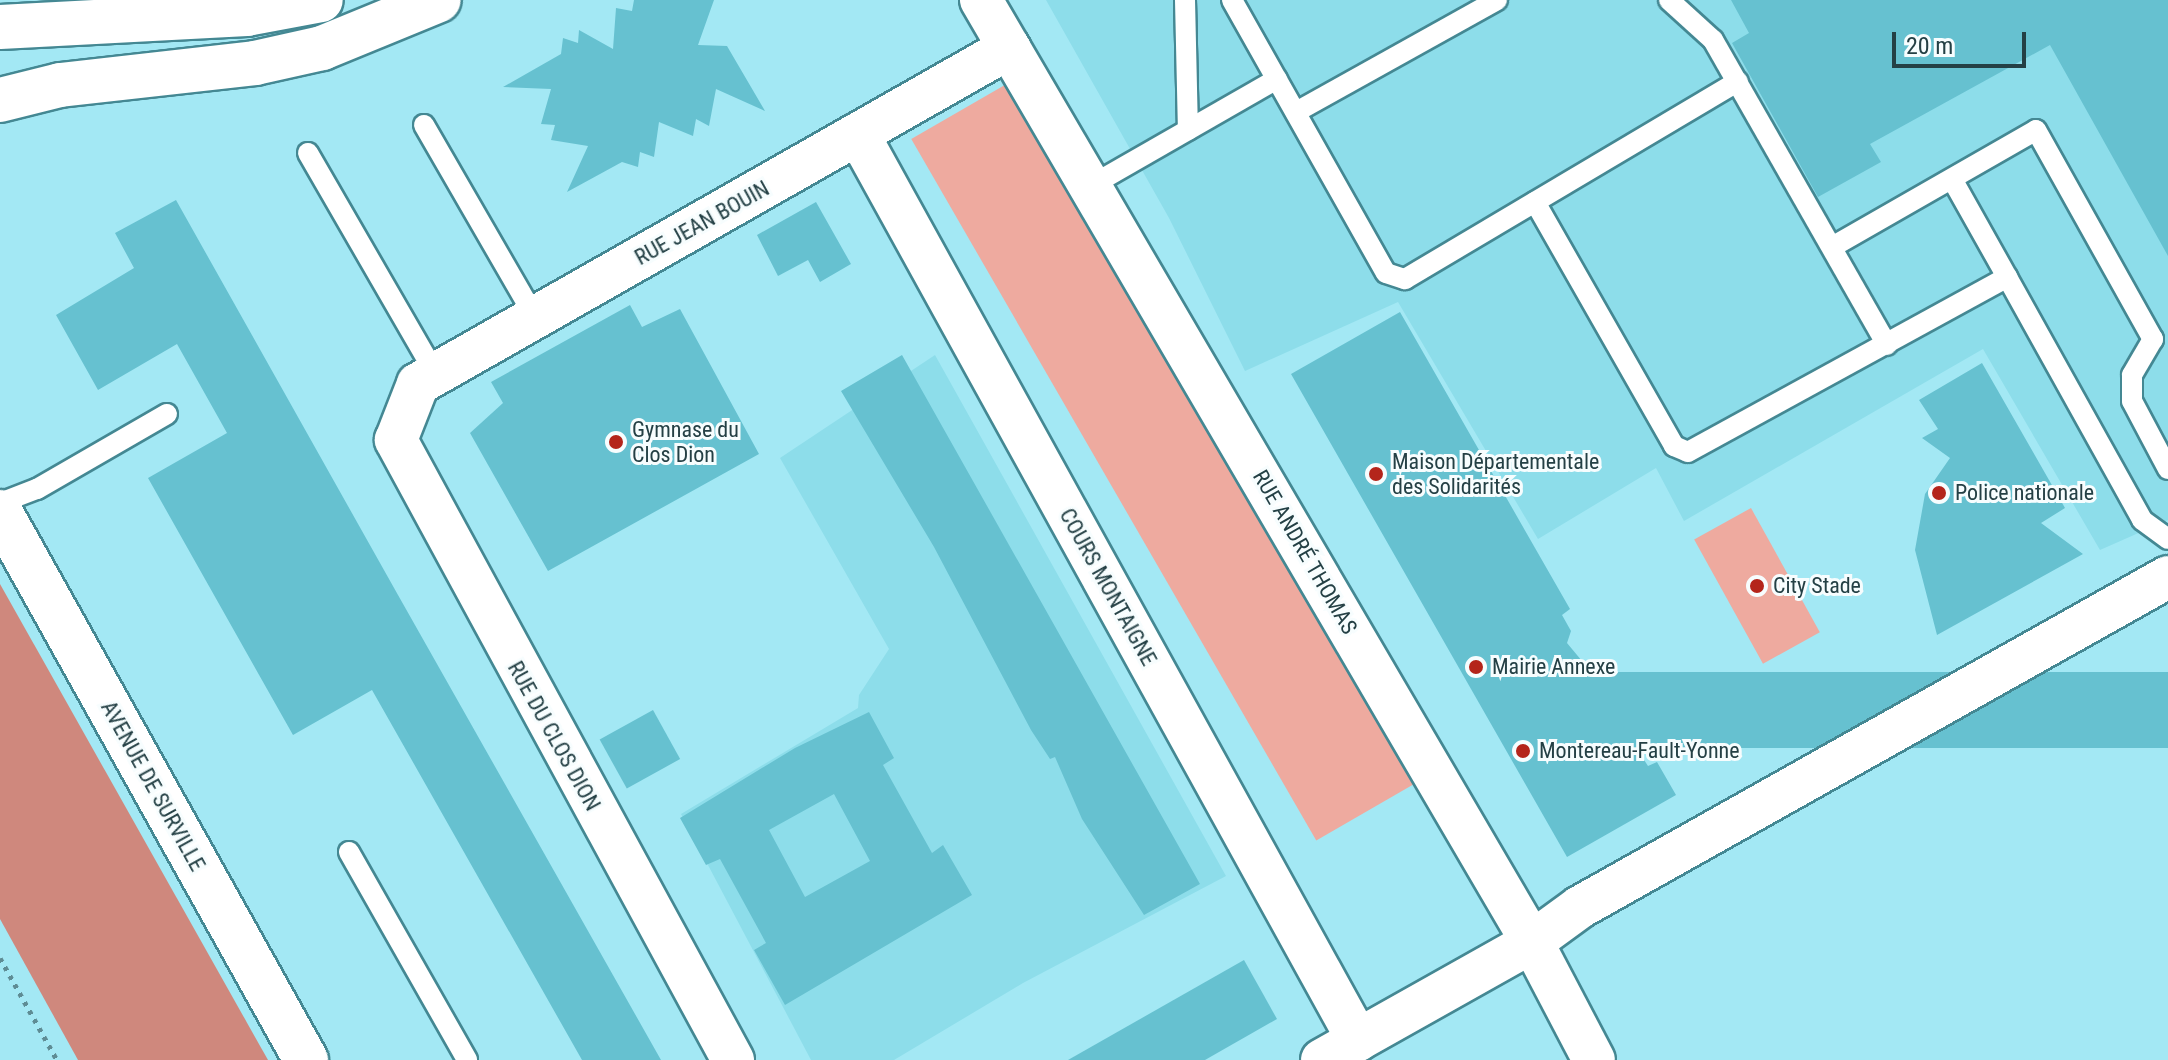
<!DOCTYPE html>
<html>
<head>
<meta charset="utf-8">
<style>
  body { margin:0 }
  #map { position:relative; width:2168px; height:1060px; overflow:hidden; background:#a3e8f4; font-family:"Roboto Condensed",sans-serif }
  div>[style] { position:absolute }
  .built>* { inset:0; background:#8dddea }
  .green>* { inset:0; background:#eeaa9f; transform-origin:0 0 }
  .forest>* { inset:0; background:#cf887d }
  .building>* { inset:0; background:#66c1d0; transform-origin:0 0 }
  .path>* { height:5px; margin-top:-2.5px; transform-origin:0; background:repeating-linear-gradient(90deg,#5e8c94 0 4px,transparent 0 10px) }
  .roads { filter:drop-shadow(2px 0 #448893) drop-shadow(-2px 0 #448893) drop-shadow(0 2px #448893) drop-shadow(0 -2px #448893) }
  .lane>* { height:20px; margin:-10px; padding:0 10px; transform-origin:10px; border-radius:10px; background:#fff }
  .street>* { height:42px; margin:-21px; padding:0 21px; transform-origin:21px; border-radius:21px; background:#fff }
  .secondary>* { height:44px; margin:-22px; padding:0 22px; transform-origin:22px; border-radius:22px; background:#fff }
  .dots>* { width:22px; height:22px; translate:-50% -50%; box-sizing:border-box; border:4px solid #f7fdfe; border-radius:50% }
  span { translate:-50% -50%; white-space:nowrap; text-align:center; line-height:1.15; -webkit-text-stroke:6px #f7fdfe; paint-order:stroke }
  .street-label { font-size:22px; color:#244045 }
  .poi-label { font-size:22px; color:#244045 }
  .left { translate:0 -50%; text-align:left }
  .scale { position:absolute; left:1892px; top:32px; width:134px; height:36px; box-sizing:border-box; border:4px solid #244045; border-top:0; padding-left:10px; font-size:24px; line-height:28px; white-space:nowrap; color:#244045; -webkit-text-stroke:6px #f7fdfe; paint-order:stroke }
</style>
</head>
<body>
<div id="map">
  <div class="built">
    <i style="clip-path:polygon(1046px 0,2168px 0,2168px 520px,2100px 550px,1983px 349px,1684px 521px,1656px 468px,1538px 539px,1398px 302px,1245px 371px,1169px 218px)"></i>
    <i style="clip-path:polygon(935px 355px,1226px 876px,1023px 983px,894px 1060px,811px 1060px,681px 814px,858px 708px,859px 695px,889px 649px,780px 458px)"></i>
  </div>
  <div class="green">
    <i style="left:1010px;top:82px;width:810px;height:114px;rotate:60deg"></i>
    <i style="left:1751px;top:508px;width:142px;height:65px;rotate:61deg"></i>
  </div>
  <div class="forest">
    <i style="clip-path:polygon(0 584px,268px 1060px,78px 1060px,0 919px)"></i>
  </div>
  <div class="building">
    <i style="clip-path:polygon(634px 0,714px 0,698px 45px,727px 46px,765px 111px,716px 89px,709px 126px,696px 119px,693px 136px,659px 122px,654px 157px,640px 152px,638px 167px,622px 162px,567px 192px,588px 146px,551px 140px,555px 125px,541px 124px,551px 89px,503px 87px,561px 54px,563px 38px,578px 43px,579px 30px,613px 49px,616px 8px,632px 11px)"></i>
    <i style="clip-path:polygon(1731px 0,2168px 0,2168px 256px,2050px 45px,1870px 144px,1881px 162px,1818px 197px,1732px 43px,1749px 33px)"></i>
    <i style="clip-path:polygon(176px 200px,398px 595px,661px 1060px,582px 1060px,372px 690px,293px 735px,148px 478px,227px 433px,177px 344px,98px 390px,56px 315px,134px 268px,115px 233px)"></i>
    <i style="clip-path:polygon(816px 202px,851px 264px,820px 282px,808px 260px,778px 276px,757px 235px)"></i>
    <i style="clip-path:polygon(630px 305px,642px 327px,680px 309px,759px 454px,548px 571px,470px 433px,503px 403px,491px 382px)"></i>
    <i style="clip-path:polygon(1400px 312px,1570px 609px,1562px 615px,1571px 631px,1567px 643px,1602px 685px,1625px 747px,1637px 749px,1648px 766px,1657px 762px,1676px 795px,1567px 857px,1291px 374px)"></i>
    <i style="clip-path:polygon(902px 355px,1200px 884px,1144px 915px,1082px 819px,1055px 757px,1050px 759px,1031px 730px,934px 547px,841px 391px)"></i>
    <i style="clip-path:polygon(1982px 363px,2065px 508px,2041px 523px,2083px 554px,1937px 635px,1915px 550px,1925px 494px,1950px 458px,1922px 438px,1938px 429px,1919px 400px)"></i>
    <i style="left:2168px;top:672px;width:76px;height:629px;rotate:90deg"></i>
    <i style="left:653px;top:710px;width:56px;height:61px;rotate:61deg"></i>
    <i style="clip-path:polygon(evenodd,869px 712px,894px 758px,883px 765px,932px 853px,943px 845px,972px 895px,785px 1005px,754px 950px,766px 943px,720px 859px,706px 865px,680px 818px,795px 748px,869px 712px,834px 794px,870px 861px,805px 897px,769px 830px,834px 794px)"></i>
    <i style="clip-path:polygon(1244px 960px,1277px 1019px,1205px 1060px,1068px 1060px)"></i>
  </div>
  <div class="path">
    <i style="left:0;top:958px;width:117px;rotate:60.8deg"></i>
  </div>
  <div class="roads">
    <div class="lane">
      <i style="left:1185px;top:0;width:130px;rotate:88.7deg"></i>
      <i style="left:1232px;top:0;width:313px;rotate:60.6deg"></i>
      <i style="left:1386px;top:273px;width:20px;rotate:18deg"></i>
      <i style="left:1405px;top:279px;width:387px;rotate:-30.7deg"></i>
      <i style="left:1669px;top:0;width:59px;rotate:42.3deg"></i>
      <i style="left:1713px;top:40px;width:351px;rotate:60.3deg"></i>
      <i style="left:1296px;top:112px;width:230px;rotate:-29.1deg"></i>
      <i style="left:424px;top:125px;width:222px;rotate:60deg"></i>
      <i style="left:308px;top:153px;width:254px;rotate:60deg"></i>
      <i style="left:1952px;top:179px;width:112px;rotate:60.7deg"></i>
      <i style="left:1092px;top:185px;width:213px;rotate:-29.8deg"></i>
      <i style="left:1535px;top:202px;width:281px;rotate:60.3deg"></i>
      <i style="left:1674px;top:446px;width:15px;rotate:23deg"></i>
      <i style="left:1688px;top:452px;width:364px;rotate:-28.7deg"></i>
      <i style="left:2007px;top:277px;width:278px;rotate:60.9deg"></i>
      <i style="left:2142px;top:520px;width:32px;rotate:36deg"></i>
      <i style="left:1832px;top:247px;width:235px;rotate:-29.8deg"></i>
      <i style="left:2036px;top:130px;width:240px;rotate:60.8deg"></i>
      <i style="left:2153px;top:339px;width:42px;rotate:120.3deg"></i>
      <i style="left:2132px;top:375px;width:26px;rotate:90deg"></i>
      <i style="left:2132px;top:401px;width:77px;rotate:62.1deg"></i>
      <i style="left:0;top:503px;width:40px;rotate:-21deg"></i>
      <i style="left:37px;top:489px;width:150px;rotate:-30deg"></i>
      <i style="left:349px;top:852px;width:239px;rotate:60.4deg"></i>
    </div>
    <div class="street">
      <i style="left:981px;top:0;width:1091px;rotate:59.68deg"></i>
      <i style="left:1532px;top:942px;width:133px;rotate:62.3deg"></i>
      <i style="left:858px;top:134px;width:1035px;rotate:61.11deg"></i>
      <i style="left:733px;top:1060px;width:706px;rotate:-118.53deg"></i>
      <i style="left:396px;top:440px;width:60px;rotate:-68.6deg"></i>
      <i style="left:418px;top:384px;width:680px;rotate:-29.62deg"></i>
      <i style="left:1322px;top:1060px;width:241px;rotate:-29.3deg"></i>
      <i style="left:1532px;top:942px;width:59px;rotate:-36.1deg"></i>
      <i style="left:1580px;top:907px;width:674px;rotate:-29.3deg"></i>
    </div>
    <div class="secondary">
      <i style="left:0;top:27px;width:247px;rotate:-3deg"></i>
      <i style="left:247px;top:14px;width:75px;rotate:-10.7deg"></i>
      <i style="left:0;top:100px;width:62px;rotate:-14deg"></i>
      <i style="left:60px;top:85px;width:196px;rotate:-6.4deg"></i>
      <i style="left:255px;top:63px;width:69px;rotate:-12.6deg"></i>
      <i style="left:322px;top:48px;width:126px;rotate:-22.3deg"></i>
      <i style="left:0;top:512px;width:628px;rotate:60.82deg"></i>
    </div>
  </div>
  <div class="dots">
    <i style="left:616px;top:442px;background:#b4251b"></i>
    <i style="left:1376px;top:474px;background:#b4251b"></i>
    <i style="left:1939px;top:493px;background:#b4251b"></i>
    <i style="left:1757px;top:586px;background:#b4251b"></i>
    <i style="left:1476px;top:667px;background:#b4251b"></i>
    <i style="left:1523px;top:751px;background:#b4251b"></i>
  </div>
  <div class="street-label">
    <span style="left:702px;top:223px;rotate:-29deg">RUE JEAN BOUIN</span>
    <span style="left:1305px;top:552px;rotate:60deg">RUE ANDRÉ THOMAS</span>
    <span style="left:1108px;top:587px;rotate:61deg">COURS MONTAIGNE</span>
    <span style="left:554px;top:736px;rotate:61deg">RUE DU CLOS DION</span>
    <span style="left:153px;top:786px;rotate:61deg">AVENUE DE SURVILLE</span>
  </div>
  <div class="poi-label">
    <span class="left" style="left:632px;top:442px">Gymnase du<br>Clos Dion</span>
    <span class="left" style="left:1392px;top:474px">Maison Départementale<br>des Solidarités</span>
    <span class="left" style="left:1955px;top:493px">Police nationale</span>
    <span class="left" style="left:1773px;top:586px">City Stade</span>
    <span class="left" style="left:1492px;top:667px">Mairie Annexe</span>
    <span class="left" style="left:1539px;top:751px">Montereau-Fault-Yonne</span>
  </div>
  <div class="scale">20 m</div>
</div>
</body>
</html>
